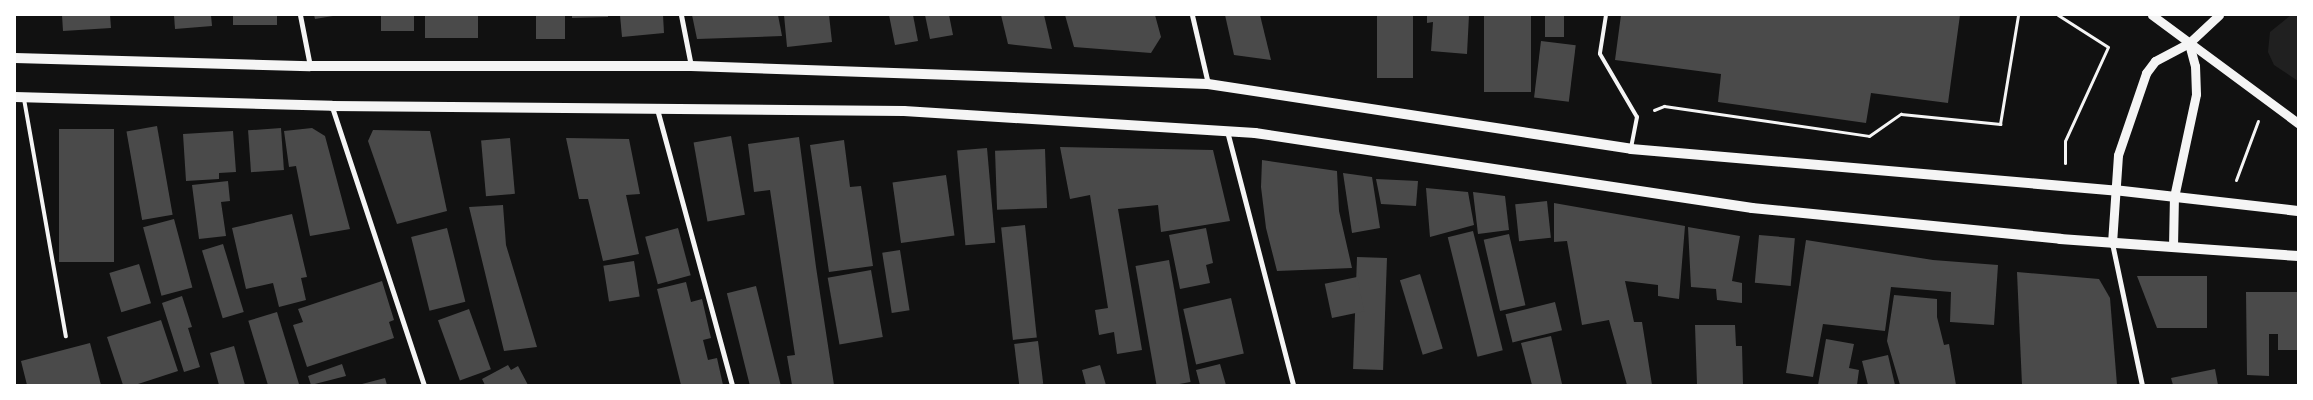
<!DOCTYPE html>
<html>
<head>
<meta charset="utf-8">
<style>
  body { margin:0 }
  #map { position:relative; width:2313px; height:400px; overflow:hidden; background:#111; font-family:"PT Sans",sans-serif }
  div>[style] { position:absolute }
  .green>* { inset:0; background:#202020 }
  .building>* { inset:0; background:#4a4a4a; transform-origin:0 0 }
  .path>* { height:3px; margin:-1.5px; padding:0 1.5px; transform-origin:1.5px; border-radius:1.5px; background:#f5f5f5 }
  .service>* { height:4px; margin:-2px; padding:0 2px; transform-origin:2px; border-radius:2px; background:#f5f5f5 }
  .minor>* { height:5px; margin:-2.5px; padding:0 2.5px; transform-origin:2.5px; border-radius:2.5px; background:#f5f5f5 }
  .tertiary>* { height:9px; margin:-4.5px; padding:0 4.5px; transform-origin:4.5px; border-radius:4.5px; background:#f5f5f5 }
  .secondary>* { height:10px; margin:-5px; padding:0 5px; transform-origin:5px; border-radius:5px; background:#f5f5f5 }
  span { translate:-50% -50%; white-space:nowrap; text-align:center; line-height:1.15; -webkit-text-stroke:5px #fff; paint-order:stroke }
  .frame { position:absolute; inset:0; border:16px solid #fff; pointer-events:none }
</style>
</head>
<body>
<div id="map">
  <div class="green">
    <i style="clip-path:polygon(2291px 15px,2298px 15px,2298px 81px,2274px 65px,2268px 52px,2270px 32px)"></i>
  </div>
  <div class="building">
    <i style="clip-path:polygon(62px 15px,110px 15px,111px 28px,63px 31px)"></i>
    <i style="clip-path:polygon(174px 15px,211px 15px,212px 26px,175px 29px)"></i>
    <i style="left:233px;top:15px;width:44px;height:10px"></i>
    <i style="clip-path:polygon(314px 15px,332px 15px,333px 16px,315px 19px)"></i>
    <i style="left:381px;top:15px;width:33px;height:16px"></i>
    <i style="left:425px;top:15px;width:53px;height:23px"></i>
    <i style="left:536px;top:15px;width:29px;height:24px"></i>
    <i style="clip-path:polygon(572px 15px,608px 15px,608px 17px,572px 18px)"></i>
    <i style="clip-path:polygon(620px 15px,663px 15px,664px 33px,622px 37px)"></i>
    <i style="clip-path:polygon(692px 15px,778px 15px,782px 36px,697px 39px)"></i>
    <i style="clip-path:polygon(784px 15px,829px 15px,832px 42px,787px 47px)"></i>
    <i style="clip-path:polygon(889px 15px,913px 15px,918px 41px,895px 45px)"></i>
    <i style="clip-path:polygon(925px 15px,949px 15px,953px 35px,930px 39px)"></i>
    <i style="clip-path:polygon(1001px 15px,1044px 15px,1052px 49px,1008px 44px)"></i>
    <i style="clip-path:polygon(1065px 15px,1155px 15px,1161px 37px,1151px 53px,1074px 47px)"></i>
    <i style="clip-path:polygon(1225px 15px,1260px 15px,1271px 60px,1234px 55px)"></i>
    <i style="left:1377px;top:15px;width:36px;height:63px"></i>
    <i style="clip-path:polygon(1427px 15px,1469px 15px,1467px 54px,1431px 51px,1433px 22px,1427px 23px)"></i>
    <i style="left:1484px;top:15px;width:47px;height:77px"></i>
    <i style="left:1545px;top:15px;width:19px;height:22px"></i>
    <i style="clip-path:polygon(1621px 15px,1960px 15px,1948px 103px,1871px 93px,1866px 123px,1718px 102px,1721px 74px,1615px 60px)"></i>
    <i style="left:1541px;top:41px;width:35px;height:57px;rotate:7deg"></i>
    <i style="left:157px;top:126px;width:90px;height:31px;rotate:80deg"></i>
    <i style="left:281px;top:128px;width:42px;height:33px;rotate:86deg"></i>
    <i style="clip-path:polygon(312px 128px,325px 136px,350px 229px,310px 236px,296px 166px,289px 167px,284px 131px)"></i>
    <i style="left:59px;top:129px;width:55px;height:133px"></i>
    <i style="clip-path:polygon(373px 130px,430px 131px,447px 211px,397px 224px,368px 141px)"></i>
    <i style="clip-path:polygon(233px 131px,236px 172px,219px 173px,219px 179px,186px 181px,183px 134px)"></i>
    <i style="left:731px;top:136px;width:80px;height:38px;rotate:80deg"></i>
    <i style="clip-path:polygon(799px 137px,816px 267px,834px 385px,792px 385px,787px 356px,795px 355px,770px 190px,754px 192px,748px 144px)"></i>
    <i style="left:510px;top:138px;width:56px;height:29px;rotate:85deg"></i>
    <i style="clip-path:polygon(566px 138px,629px 139px,640px 194px,626px 195px,639px 254px,603px 261px,588px 199px,579px 199px)"></i>
    <i style="clip-path:polygon(844px 140px,850px 187px,861px 186px,873px 266px,829px 272px,810px 145px)"></i>
    <i style="clip-path:polygon(1060px 147px,1213px 150px,1230px 221px,1161px 232px,1158px 205px,1118px 209px,1142px 350px,1117px 354px,1114px 332px,1099px 335px,1095px 310px,1108px 308px,1090px 195px,1070px 199px)"></i>
    <i style="left:987px;top:148px;width:95px;height:30px;rotate:85deg"></i>
    <i style="left:1045px;top:149px;width:59px;height:50px;rotate:88deg"></i>
    <i style="clip-path:polygon(1262px 160px,1337px 171px,1339px 211px,1352px 268px,1277px 271px,1266px 228px,1261px 187px)"></i>
    <i style="clip-path:polygon(1343px 173px,1372px 177px,1380px 228px,1352px 233px)"></i>
    <i style="left:946px;top:175px;width:61px;height:54px;rotate:82deg"></i>
    <i style="clip-path:polygon(1376px 179px,1418px 181px,1416px 206px,1381px 204px)"></i>
    <i style="clip-path:polygon(228px 181px,230px 201px,221px 202px,226px 236px,199px 239px,192px 185px)"></i>
    <i style="clip-path:polygon(1426px 188px,1468px 192px,1474px 225px,1430px 237px)"></i>
    <i style="clip-path:polygon(1473px 192px,1505px 196px,1509px 230px,1478px 234px)"></i>
    <i style="left:1547px;top:201px;width:37px;height:32px;rotate:84deg"></i>
    <i style="clip-path:polygon(1554px 203px,1685px 226px,1679px 299px,1658px 296px,1658px 285px,1625px 281px,1634px 322px,1642px 322px,1652px 385px,1627px 385px,1609px 320px,1582px 325px,1567px 241px,1554px 242px)"></i>
    <i style="clip-path:polygon(503px 205px,506px 245px,537px 347px,504px 351px,469px 207px)"></i>
    <i style="clip-path:polygon(292px 214px,307px 277px,301px 278px,306px 300px,279px 307px,273px 283px,246px 289px,232px 228px)"></i>
    <i style="left:174px;top:219px;width:71px;height:32px;rotate:75deg"></i>
    <i style="left:1025px;top:225px;width:113px;height:24px;rotate:84deg"></i>
    <i style="clip-path:polygon(1688px 227px,1740px 236px,1732px 281px,1742px 283px,1742px 303px,1717px 300px,1716px 289px,1691px 287px)"></i>
    <i style="left:447px;top:228px;width:76px;height:37px;rotate:76deg"></i>
    <i style="left:678px;top:228px;width:49px;height:34px;rotate:75deg"></i>
    <i style="clip-path:polygon(1206px 228px,1213px 263px,1206px 265px,1210px 283px,1180px 289px,1169px 235px)"></i>
    <i style="left:1473px;top:231px;width:123px;height:26px;rotate:76deg"></i>
    <i style="left:1509px;top:234px;width:73px;height:26px;rotate:77deg"></i>
    <i style="left:1759px;top:235px;width:36px;height:48px;rotate:5deg"></i>
    <i style="clip-path:polygon(1806px 240px,1933px 260px,1998px 265px,1994px 325px,1950px 322px,1951px 292px,1891px 287px,1885px 331px,1823px 324px,1813px 377px,1786px 373px)"></i>
    <i style="left:223px;top:244px;width:71px;height:22px;rotate:73deg"></i>
    <i style="left:900px;top:250px;width:61px;height:18px;rotate:81deg"></i>
    <i style="left:1357px;top:257px;width:30px;height:112px;rotate:2deg"></i>
    <i style="left:1169px;top:260px;width:124px;height:34px;rotate:80deg"></i>
    <i style="left:634px;top:261px;width:36px;height:31px;rotate:81deg"></i>
    <i style="left:139px;top:264px;width:41px;height:31px;rotate:73deg"></i>
    <i style="left:871px;top:270px;width:68px;height:44px;rotate:80deg"></i>
    <i style="clip-path:polygon(2017px 272px,2099px 279px,2110px 298px,2117px 385px,2022px 385px)"></i>
    <i style="left:1420px;top:274px;width:78px;height:21px;rotate:73deg"></i>
    <i style="clip-path:polygon(2137px 276px,2207px 276px,2207px 328px,2157px 328px)"></i>
    <i style="left:1357px;top:277px;width:35px;height:33px;rotate:78deg"></i>
    <i style="clip-path:polygon(382px 281px,394px 320px,389px 322px,394px 338px,307px 367px,293px 325px,303px 322px,298px 309px)"></i>
    <i style="clip-path:polygon(686px 282px,691px 302px,702px 299px,711px 338px,703px 340px,708px 360px,717px 358px,723px 385px,681px 385px,657px 289px)"></i>
    <i style="left:756px;top:286px;width:102px;height:30px;rotate:76deg"></i>
    <i style="clip-path:polygon(2246px 292px,2298px 292px,2298px 350px,2278px 350px,2278px 334px,2269px 334px,2269px 376px,2247px 375px)"></i>
    <i style="clip-path:polygon(1894px 295px,1937px 299px,1937px 317px,1944px 345px,1949px 344px,1956px 385px,1900px 385px,1887px 341px)"></i>
    <i style="clip-path:polygon(182px 296px,192px 327px,188px 328px,200px 367px,184px 372px,162px 303px)"></i>
    <i style="left:1231px;top:298px;width:57px;height:49px;rotate:77deg"></i>
    <i style="left:1555px;top:302px;width:29px;height:51px;rotate:76deg"></i>
    <i style="left:469px;top:309px;width:64px;height:33px;rotate:70deg"></i>
    <i style="left:277px;top:312px;width:77px;height:30px;rotate:73deg"></i>
    <i style="clip-path:polygon(161px 320px,178px 371px,135px 385px,123px 385px,107px 337px)"></i>
    <i style="clip-path:polygon(1695px 325px,1735px 325px,1736px 346px,1742px 346px,1743px 385px,1697px 385px)"></i>
    <i style="clip-path:polygon(1551px 336px,1562px 384px,1532px 385px,1521px 343px)"></i>
    <i style="clip-path:polygon(1826px 339px,1854px 344px,1849px 368px,1859px 370px,1857px 385px,1818px 385px)"></i>
    <i style="left:1038px;top:341px;width:43px;height:24px;rotate:83deg"></i>
    <i style="clip-path:polygon(90px 343px,101px 385px,27px 385px,21px 361px)"></i>
    <i style="clip-path:polygon(234px 346px,245px 385px,219px 385px,210px 353px)"></i>
    <i style="clip-path:polygon(1888px 355px,1895px 385px,1868px 385px,1862px 361px)"></i>
    <i style="clip-path:polygon(342px 364px,346px 376px,311px 385px,308px 376px)"></i>
    <i style="clip-path:polygon(1220px 364px,1226px 385px,1200px 385px,1196px 370px)"></i>
    <i style="clip-path:polygon(508px 365px,511px 370px,518px 366px,528px 385px,485px 385px,482px 379px)"></i>
    <i style="clip-path:polygon(1100px 365px,1106px 385px,1086px 385px,1082px 370px)"></i>
    <i style="clip-path:polygon(2215px 369px,2218px 385px,2173px 385px,2171px 378px)"></i>
    <i style="clip-path:polygon(385px 378px,387px 385px,362px 385px,362px 384px)"></i>
  </div>
  <div class="path">
    <i style="left:2058px;top:15px;width:59px;rotate:32.6deg"></i>
    <i style="left:2108px;top:47px;width:103px;rotate:114.6deg"></i>
    <i style="left:2065px;top:141px;width:22px;rotate:90deg"></i>
    <i style="left:1654px;top:110px;width:11px;rotate:-22deg"></i>
    <i style="left:1664px;top:106px;width:207px;rotate:8.3deg"></i>
    <i style="left:1869px;top:136px;width:39px;rotate:-35deg"></i>
    <i style="left:1901px;top:114px;width:100px;rotate:5.8deg"></i>
    <i style="left:2000px;top:124px;width:110px;rotate:-80.6deg"></i>
    <i style="left:2236px;top:180px;width:63px;rotate:-69.6deg"></i>
  </div>
  <div class="service">
    <i style="left:1606px;top:15px;width:39px;rotate:99deg"></i>
    <i style="left:1600px;top:54px;width:73px;rotate:59.6deg"></i>
    <i style="left:1637px;top:117px;width:33px;rotate:101deg"></i>
    <i style="left:24px;top:99px;width:241px;rotate:80deg"></i>
  </div>
  <div class="minor">
    <i style="left:300px;top:15px;width:52px;rotate:78.9deg"></i>
    <i style="left:681px;top:15px;width:52px;rotate:78.9deg"></i>
    <i style="left:1192px;top:15px;width:71px;rotate:76.9deg"></i>
    <i style="left:332px;top:107px;width:293px;rotate:71.7deg"></i>
    <i style="left:657px;top:109px;width:286px;rotate:74.8deg"></i>
    <i style="left:1227px;top:131px;width:262px;rotate:75.4deg"></i>
    <i style="left:2112px;top:243px;width:145px;rotate:78.1deg"></i>
  </div>
  <div class="tertiary">
    <i style="left:2152px;top:15px;width:182px;rotate:36.5deg"></i>
    <i style="left:2112px;top:243px;width:88px;rotate:-86.1deg"></i>
    <i style="left:2118px;top:155px;width:87px;rotate:-71.1deg"></i>
    <i style="left:2146px;top:73px;width:15px;rotate:-53deg"></i>
    <i style="left:2155px;top:61px;width:38px;rotate:-28deg"></i>
    <i style="left:2189px;top:43px;width:41px;rotate:-43deg"></i>
    <i style="left:2173px;top:247px;width:50px;rotate:-88.9deg"></i>
    <i style="left:2174px;top:197px;width:105px;rotate:-77.9deg"></i>
    <i style="left:2196px;top:94px;width:28px;rotate:-92deg"></i>
    <i style="left:2195px;top:66px;width:24px;rotate:-105deg"></i>
  </div>
  <div class="secondary">
    <i style="left:15px;top:58px;width:295px;rotate:1.6deg"></i>
    <i style="left:310px;top:66px;width:381px"></i>
    <i style="left:691px;top:66px;width:517px;rotate:1.99deg"></i>
    <i style="left:1208px;top:84px;width:428px;rotate:8.7deg"></i>
    <i style="left:1631px;top:149px;width:485px;rotate:4.9deg"></i>
    <i style="left:2114px;top:190px;width:185px;rotate:6.5deg"></i>
    <i style="left:15px;top:97px;width:317px;rotate:1.6deg"></i>
    <i style="left:332px;top:106px;width:572px;rotate:0.5deg"></i>
    <i style="left:904px;top:111px;width:352px;rotate:3.6deg"></i>
    <i style="left:1255px;top:133px;width:503px;rotate:8.58deg"></i>
    <i style="left:1752px;top:208px;width:310px;rotate:5.7deg"></i>
    <i style="left:2060px;top:239px;width:239px;rotate:4.1deg"></i>
  </div>
  <div class="frame"></div>
</div>
</body>
</html>
